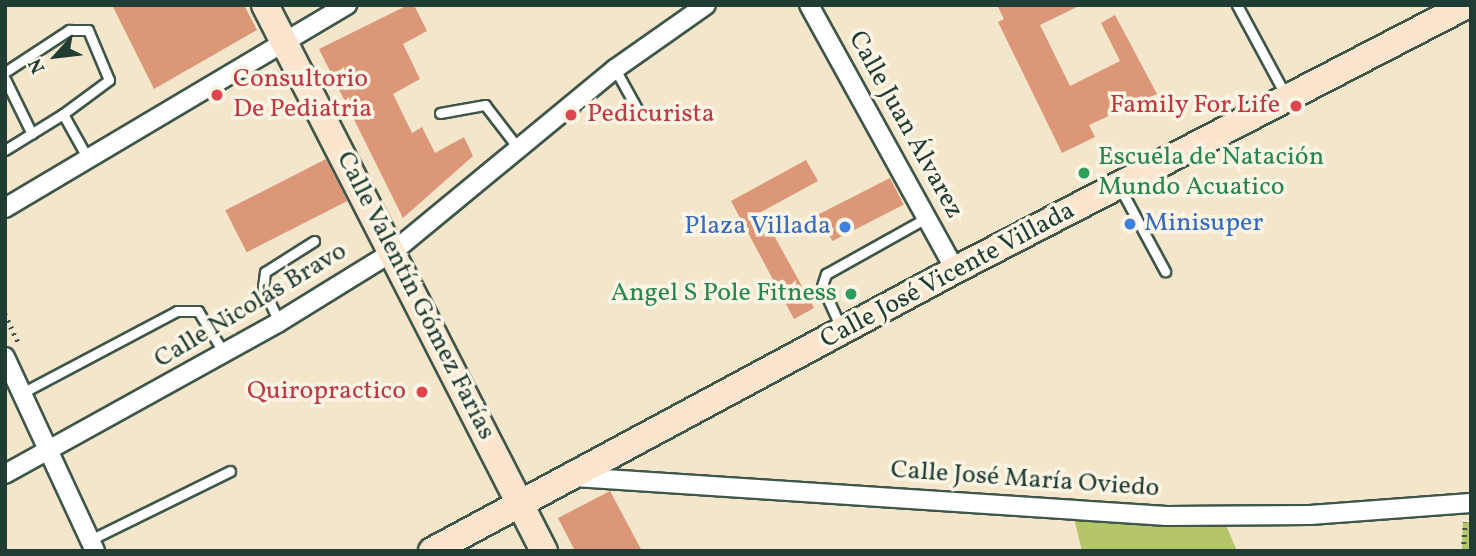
<!DOCTYPE html>
<html>
<head>
<meta charset="utf-8">
<style>
  body { margin:0 }
  #map { position:relative; width:1476px; height:556px; overflow:hidden; background:#f3e6ca; font-family:Vollkorn,serif }
  div>[style] { position:absolute }
  .green>* { inset:0; background:#b4c669 }
  .building>* { inset:0; background:#dc9779; transform-origin:0 0 }
  .path>* { height:4.5px; margin-top:-2.25px; transform-origin:0; background:repeating-linear-gradient(90deg,#3f564a 0 2px,transparent 0 7px) }
  .roads { filter:drop-shadow(2px 0 #3f564a) drop-shadow(-2px 0 #3f564a) drop-shadow(0 2px #3f564a) drop-shadow(0 -2px #3f564a) }
  .service>* { height:9px; margin:-4.5px; padding:0 4.5px; transform-origin:4.5px; border-radius:4.5px; background:#fff }
  .minor>* { height:18px; margin:-9px; padding:0 9px; transform-origin:9px; border-radius:9px; background:#fff }
  .secondary>* { height:26px; margin:-13px; padding:0 13px; transform-origin:13px; border-radius:13px; background:#fbe5cf }
  .dots>* { width:19px; height:19px; translate:-50% -50%; box-sizing:border-box; border:4px solid #fcf5e5; border-radius:50% }
  span { translate:-50% -50%; white-space:nowrap; text-align:center; line-height:1.15; -webkit-text-stroke:7px #fcf5e5; paint-order:stroke }
  .health-label { font-size:26px; color:#be3a42 }
  .left { translate:0 -50%; text-align:left }
  .right { translate:-100% -50%; text-align:right }
  .street-label { font-size:26px; color:#1f3d34 }
  .leisure-label { font-size:26px; color:#27864d }
  .shop-label { font-size:26px; color:#366cbe }
  .frame { position:absolute; inset:0; border:7px solid #1f3d34; pointer-events:none }
  .north { position:absolute; left:21px; top:21px; width:70px; height:70px; -webkit-text-stroke:5px #fcf5e5; paint-order:stroke; rotate:243deg; font-size:19px; font-weight:700; line-height:28px; text-align:center; color:#1f3d34 }
  .north::after { content:''; display:block; margin:auto; width:24px; height:32px; background:#1f3d34; clip-path:polygon(50% 0,100% 100%,50% 72%,0 100%) }
</style>
</head>
<body>
<div id="map">
  <div class="green">
    <i style="clip-path:polygon(1073px 514px,1225px 523px,1237px 551px,1082px 551px)"></i>
    <i style="clip-path:polygon(1471px 522px,1471px 551px,1455px 551px,1462px 549px,1463px 523px)"></i>
  </div>
  <div class="building">
    <i style="clip-path:polygon(112px 5px,244px 5px,257px 30px,154px 89px)"></i>
    <i style="clip-path:polygon(408px 5px,414px 5px,427px 31px,403px 44px,420px 79px,393px 94px,412px 133px,422px 127px,435px 153px,464px 137px,473px 156px,403px 218px,319px 49px)"></i>
    <i style="clip-path:polygon(997px 5px,1081px 5px,1040px 25px,1070px 86px,1120px 61px,1101px 23px,1115px 15px,1157px 94px,1089px 125px,1095px 137px,1062px 153px,998px 22px,1004px 19px)"></i>
    <i style="left:326px;top:159px;width:47px;height:113px;rotate:63deg"></i>
    <i style="clip-path:polygon(806px 160px,818px 181px,761px 212px,814px 308px,794px 319px,731px 201px)"></i>
    <i style="left:890px;top:178px;width:30px;height:80px;rotate:63deg"></i>
    <i style="clip-path:polygon(610px 491px,642px 551px,575px 551px,558px 518px)"></i>
  </div>
  <div class="path">
    <i style="left:5px;top:314px;width:31px;rotate:65deg"></i>
    <i style="left:1463px;top:551px;width:29px;rotate:-86deg"></i>
  </div>
  <div class="roads">
    <div class="service">
      <i style="left:1237px;top:5px;width:103px;rotate:61.7deg"></i>
      <i style="left:615px;top:69px;width:54px;rotate:61deg"></i>
      <i style="left:5px;top:72px;width:77px;rotate:-33.3deg"></i>
      <i style="left:69px;top:30px;width:19px"></i>
      <i style="left:88px;top:30px;width:54px;rotate:67.2deg"></i>
      <i style="left:109px;top:80px;width:57px;rotate:143.5deg"></i>
      <i style="left:5px;top:79px;width:61px;rotate:63.9deg"></i>
      <i style="left:440px;top:113px;width:46px;rotate:-10.1deg"></i>
      <i style="left:485px;top:105px;width:54px;rotate:52.5deg"></i>
      <i style="left:5px;top:150px;width:68px;rotate:-31.8deg"></i>
      <i style="left:63px;top:114px;width:51px;rotate:60.9deg"></i>
      <i style="left:1119px;top:186px;width:97px;rotate:61.6deg"></i>
      <i style="left:279px;top:322px;width:38px;rotate:-115deg"></i>
      <i style="left:263px;top:288px;width:16px;rotate:-83deg"></i>
      <i style="left:265px;top:272px;width:58px;rotate:-32.3deg"></i>
      <i style="left:842px;top:330px;width:48px;rotate:-114.4deg"></i>
      <i style="left:822px;top:286px;width:13px;rotate:-72deg"></i>
      <i style="left:826px;top:274px;width:115px;rotate:-29.2deg"></i>
      <i style="left:22px;top:393px;width:175px;rotate:-27.9deg"></i>
      <i style="left:177px;top:311px;width:21px"></i>
      <i style="left:198px;top:311px;width:49px;rotate:58.2deg"></i>
      <i style="left:90px;top:540px;width:156px;rotate:-26.2deg"></i>
    </div>
    <div class="minor">
      <i style="left:809px;top:5px;width:303px;rotate:61.1deg"></i>
      <i style="left:5px;top:208px;width:398px;rotate:-30.7deg"></i>
      <i style="left:5px;top:357px;width:214px;rotate:65.1deg"></i>
      <i style="left:5px;top:474px;width:313px;rotate:-29deg"></i>
      <i style="left:279px;top:322px;width:135px;rotate:-31.7deg"></i>
      <i style="left:394px;top:251px;width:286px;rotate:-39.5deg"></i>
      <i style="left:615px;top:69px;width:111px;rotate:-35.1deg"></i>
      <i style="left:575px;top:477px;width:593px;rotate:3.77deg"></i>
      <i style="left:1167px;top:516px;width:143px;rotate:-0.4deg"></i>
      <i style="left:1310px;top:515px;width:161px;rotate:-4.3deg"></i>
    </div>
    <div class="secondary">
      <i style="left:265px;top:5px;width:613px;rotate:62.93deg"></i>
      <i style="left:432px;top:551px;width:594px;rotate:-28.25deg"></i>
      <i style="left:955px;top:270px;width:577px;rotate:-27.37deg"></i>
    </div>
  </div>
  <div class="dots">
    <i style="left:217px;top:95px;background:#e0444e"></i>
    <i style="left:1296px;top:106px;background:#e0444e"></i>
    <i style="left:571px;top:115px;background:#e0444e"></i>
    <i style="left:1084px;top:173px;background:#2e9e5b"></i>
    <i style="left:1130px;top:224px;background:#3f7fe0"></i>
    <i style="left:845px;top:227px;background:#3f7fe0"></i>
    <i style="left:851px;top:294px;background:#2e9e5b"></i>
    <i style="left:422px;top:392px;background:#e0444e"></i>
  </div>
  <div class="health-label">
    <span class="left" style="left:233px;top:95px">Consultorio<br>De Pediatria</span>
    <span class="right" style="left:1280px;top:106px">Family For Life</span>
    <span class="left" style="left:587px;top:115px">Pedicurista</span>
    <span class="right" style="left:406px;top:392px">Quiropractico</span>
  </div>
  <div class="street-label">
    <span style="left:905px;top:125px;rotate:61deg">Calle Juan Álvarez</span>
    <span style="left:948px;top:276px;rotate:-28deg">Calle José Vicente Villada</span>
    <span style="left:415px;top:296px;rotate:63deg">Calle Valentín Gómez Farías</span>
    <span style="left:251px;top:306px;rotate:-31deg">Calle Nicolás Bravo</span>
    <span style="left:1025px;top:480px;rotate:4deg">Calle José María Oviedo</span>
  </div>
  <div class="leisure-label">
    <span class="left" style="left:1098px;top:173px">Escuela de Natación<br>Mundo Acuatico</span>
    <span class="right" style="left:837px;top:294px">Angel S Pole Fitness</span>
  </div>
  <div class="shop-label">
    <span class="left" style="left:1144px;top:224px">Minisuper</span>
    <span class="right" style="left:831px;top:227px">Plaza Villada</span>
  </div>
  <div class="frame"></div>
  <div class="north">N</div>
</div>
</body>
</html>
